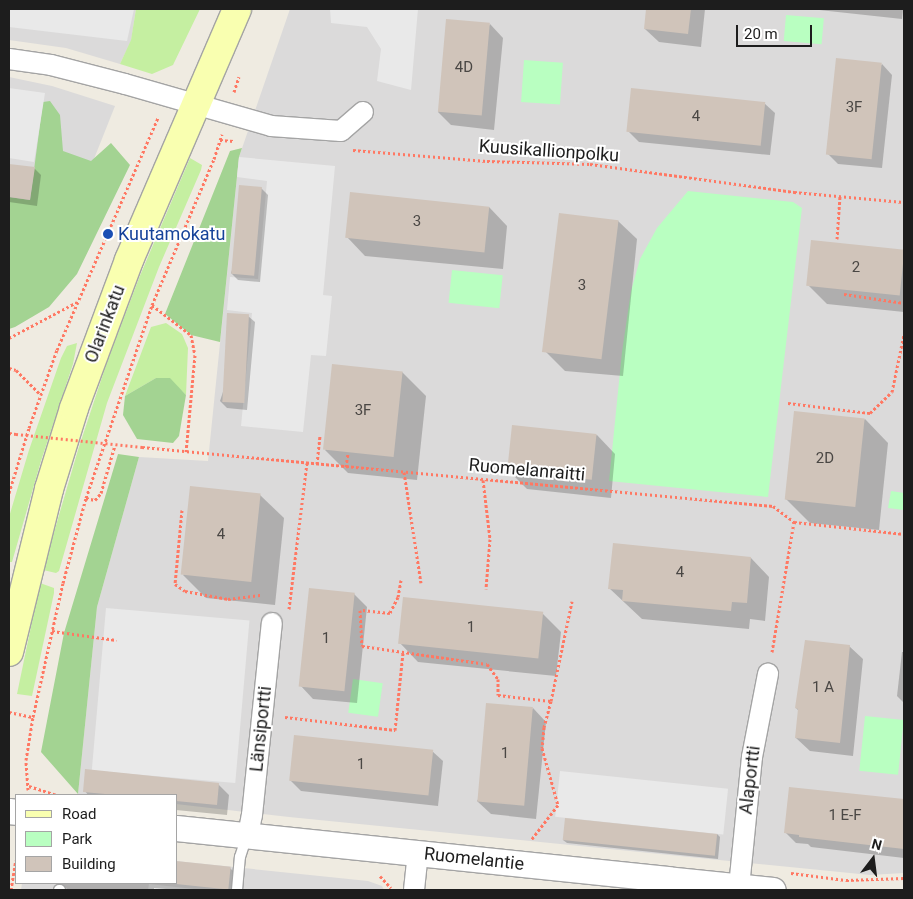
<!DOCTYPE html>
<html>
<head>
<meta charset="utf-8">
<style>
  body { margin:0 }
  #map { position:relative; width:913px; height:899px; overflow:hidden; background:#efebe1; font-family:Roboto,sans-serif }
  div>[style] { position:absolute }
  .residential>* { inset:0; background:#dbdada }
  .grass>* { inset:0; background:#c5efa1 }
  .forest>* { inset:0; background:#a3d392 }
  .park>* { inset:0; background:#b9ffc1; transform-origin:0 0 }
  .parking>* { inset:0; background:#e9e9e9; transform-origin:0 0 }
  .shadow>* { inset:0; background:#0003 }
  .building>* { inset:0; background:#d0c4ba; transform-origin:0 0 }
  .path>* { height:3px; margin-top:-1.5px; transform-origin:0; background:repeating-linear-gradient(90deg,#ff7863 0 2.5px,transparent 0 5px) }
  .roads { filter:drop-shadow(1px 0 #a4a4a4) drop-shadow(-1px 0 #a4a4a4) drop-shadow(0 1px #a4a4a4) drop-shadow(0 -1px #a4a4a4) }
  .service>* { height:10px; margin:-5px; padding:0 5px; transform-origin:5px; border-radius:5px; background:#fff }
  .minor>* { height:20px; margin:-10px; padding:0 10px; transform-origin:10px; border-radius:10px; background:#fff }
  .tertiary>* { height:25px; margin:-12.5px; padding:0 12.5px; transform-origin:12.5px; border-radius:12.5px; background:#fff }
  .secondary>* { height:28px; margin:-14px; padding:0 14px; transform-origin:14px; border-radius:14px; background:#f9ffb0 }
  .path-bridge>* { height:3px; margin-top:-1.5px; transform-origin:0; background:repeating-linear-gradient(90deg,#ff7863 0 2.5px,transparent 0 5px) }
  .dots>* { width:14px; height:14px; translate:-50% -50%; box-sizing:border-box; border:2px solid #fff; border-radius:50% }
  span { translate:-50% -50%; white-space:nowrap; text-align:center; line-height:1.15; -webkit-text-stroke:4px #fff; paint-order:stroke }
  .number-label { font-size:15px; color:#4a4744 }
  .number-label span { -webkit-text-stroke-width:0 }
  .street-label { font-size:18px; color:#1d1d1d }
  .transit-label { font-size:18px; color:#164399 }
  .left { translate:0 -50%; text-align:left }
  .frame { position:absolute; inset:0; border:10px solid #1d1d1d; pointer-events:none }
  .legend { position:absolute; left:15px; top:794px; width:162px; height:90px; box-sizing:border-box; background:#fff; border:1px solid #a5a5a5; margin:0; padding:6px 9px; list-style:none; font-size:15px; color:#1d1d1d }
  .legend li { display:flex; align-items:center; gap:10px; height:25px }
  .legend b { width:25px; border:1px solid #a5a5a5 }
  .north { position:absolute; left:848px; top:834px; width:50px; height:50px; -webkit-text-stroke:4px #fff; paint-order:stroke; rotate:15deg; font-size:14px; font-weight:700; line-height:20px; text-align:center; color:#1d1d1d }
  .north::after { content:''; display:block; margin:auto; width:18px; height:22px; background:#1d1d1d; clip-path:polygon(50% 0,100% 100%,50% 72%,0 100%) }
  .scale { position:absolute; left:736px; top:25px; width:76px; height:22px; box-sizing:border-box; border:2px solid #1d1d1d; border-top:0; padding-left:6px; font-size:15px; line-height:18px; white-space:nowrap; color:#1d1d1d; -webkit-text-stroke:4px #fff; paint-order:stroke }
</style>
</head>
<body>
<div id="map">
  <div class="residential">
    <i style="clip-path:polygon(9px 9px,136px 9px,131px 41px,120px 64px,66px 48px,9px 40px)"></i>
    <i style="clip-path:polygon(290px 9px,904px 9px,904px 873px,870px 875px,289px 817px,176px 804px,176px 795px,78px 794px,97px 607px,139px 457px,208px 461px,239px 157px)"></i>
    <i style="clip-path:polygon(9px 77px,52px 86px,115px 106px,59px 247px,9px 301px)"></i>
    <i style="clip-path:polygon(176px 861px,368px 881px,382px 886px,384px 890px,21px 890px,22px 883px,176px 883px)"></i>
  </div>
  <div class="grass">
    <i style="clip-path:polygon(136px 9px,200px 9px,173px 65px,152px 74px,120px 64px,131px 40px)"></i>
    <i style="clip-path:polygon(190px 158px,202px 165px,201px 170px,159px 267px,107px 403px,59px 571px,56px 573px,43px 570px,78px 450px,107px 362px,139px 278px)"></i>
    <i style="clip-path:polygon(166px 323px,182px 334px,188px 348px,186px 395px,182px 391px,156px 378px,125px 396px,151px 327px)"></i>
    <i style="clip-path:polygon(77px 343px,73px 364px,41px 461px,12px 562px,9px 562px,9px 517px,29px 450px,61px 358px,67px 346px)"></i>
    <i style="clip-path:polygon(40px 583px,54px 588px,54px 593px,32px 696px,17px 694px)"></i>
  </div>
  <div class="forest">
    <i style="clip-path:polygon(50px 101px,60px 115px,63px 151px,91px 161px,111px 143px,130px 165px,77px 274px,49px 307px,15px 327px,9px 329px,9px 197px,30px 200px,43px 102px)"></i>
    <i style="clip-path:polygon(242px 148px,239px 157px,220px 342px,191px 335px,165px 314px,230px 151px)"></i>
    <i style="clip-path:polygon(156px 378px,170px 378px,186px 395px,179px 436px,173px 443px,137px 439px,123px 415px,125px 396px)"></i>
    <i style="clip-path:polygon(118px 454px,139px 457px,97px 607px,78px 794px,41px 752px,64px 633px)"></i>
  </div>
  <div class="park">
    <i style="left:786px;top:15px;width:38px;height:26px;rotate:5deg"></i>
    <i style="left:524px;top:60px;width:39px;height:42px;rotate:4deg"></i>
    <i style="clip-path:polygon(688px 191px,793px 202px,802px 208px,768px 497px,609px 481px,622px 352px,631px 291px,640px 259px,657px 228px)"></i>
    <i style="left:452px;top:270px;width:51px;height:33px;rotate:6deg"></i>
    <i style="clip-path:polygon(891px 491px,904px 493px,904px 510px,888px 508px)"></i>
    <i style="left:353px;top:679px;width:30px;height:34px;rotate:8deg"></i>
    <i style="left:865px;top:716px;width:39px;height:55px;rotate:6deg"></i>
  </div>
  <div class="parking">
    <i style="clip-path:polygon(9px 9px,134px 9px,127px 41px,9px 27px)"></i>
    <i style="clip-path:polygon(330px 9px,418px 9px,411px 90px,377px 81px,381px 49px,367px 27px,331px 23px)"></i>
    <i style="clip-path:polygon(9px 88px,45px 93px,34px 162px,9px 158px)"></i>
    <i style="clip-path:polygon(239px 157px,335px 166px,323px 295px,332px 296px,326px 356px,311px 355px,303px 432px,241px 426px,252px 313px,227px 310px,230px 277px,258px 279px,267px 181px,237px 177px)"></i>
    <i style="left:106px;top:608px;width:144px;height:163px;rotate:5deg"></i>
    <i style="left:560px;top:771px;width:169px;height:46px;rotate:6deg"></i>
    <i style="clip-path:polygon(149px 884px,203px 890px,148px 890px)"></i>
  </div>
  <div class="shadow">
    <i style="clip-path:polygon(648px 9px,705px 9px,701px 47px,659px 42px,645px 29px)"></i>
    <i style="clip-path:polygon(810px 9px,903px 9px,902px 19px)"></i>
    <i style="clip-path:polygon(490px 24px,503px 38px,494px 130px,451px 125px,438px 112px)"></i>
    <i style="clip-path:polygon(882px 64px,892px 75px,882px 168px,838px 164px,827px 153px)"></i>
    <i style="clip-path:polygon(764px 103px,775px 113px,770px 155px,639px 142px,628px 131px)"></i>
    <i style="clip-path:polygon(9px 165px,34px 168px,41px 175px,37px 206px,9px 202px)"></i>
    <i style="clip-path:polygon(261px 188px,268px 195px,260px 282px,238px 280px,231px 273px)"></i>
    <i style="clip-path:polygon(489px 207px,507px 226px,503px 269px,365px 256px,347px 237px)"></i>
    <i style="clip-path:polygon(618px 221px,637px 239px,623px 376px,565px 371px,546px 352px)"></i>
    <i style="clip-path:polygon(813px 241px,904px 251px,904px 312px,827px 304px,808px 285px)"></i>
    <i style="clip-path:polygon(248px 316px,255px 322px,247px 410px,227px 408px,220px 401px)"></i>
    <i style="clip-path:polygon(402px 372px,426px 396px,417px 480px,348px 473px,325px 450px)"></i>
    <i style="clip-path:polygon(865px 419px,888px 443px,879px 530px,810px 523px,786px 499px)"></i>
    <i style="clip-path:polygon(597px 435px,615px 454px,611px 498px,527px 489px,509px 471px)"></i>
    <i style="clip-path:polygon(260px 495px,284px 518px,275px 605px,206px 598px,183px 575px)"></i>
    <i style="clip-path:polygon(751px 558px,769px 577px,765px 621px,750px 619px,749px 629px,642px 619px,609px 588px)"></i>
    <i style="clip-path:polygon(354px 594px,367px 607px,357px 703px,313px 699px,300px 685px)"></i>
    <i style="clip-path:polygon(542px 613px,561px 632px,556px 676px,418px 662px,400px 643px)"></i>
    <i style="clip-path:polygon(849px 646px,863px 659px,853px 756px,810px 751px,796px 738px,799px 711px,796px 708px)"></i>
    <i style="clip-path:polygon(902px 652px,904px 652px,904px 703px,897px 696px)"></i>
    <i style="clip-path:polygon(533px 708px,546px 722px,536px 819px,491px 814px,477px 801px)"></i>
    <i style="clip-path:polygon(432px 751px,443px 761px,438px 806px,301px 791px,290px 780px)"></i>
    <i style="clip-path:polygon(218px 784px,229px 795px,227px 815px,176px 810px,176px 795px,88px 795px,85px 791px)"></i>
    <i style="clip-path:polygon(790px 789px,904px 800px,904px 858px,811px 847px,808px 844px,796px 843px,786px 833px)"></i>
    <i style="clip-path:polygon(717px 834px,720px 837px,718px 859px,567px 843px,563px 840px)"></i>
    <i style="clip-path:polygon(230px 868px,237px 875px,236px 890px,178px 890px,154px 888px,154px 890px,68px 890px,60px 883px,176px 883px)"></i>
  </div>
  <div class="building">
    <i style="clip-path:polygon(646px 9px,691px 9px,688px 34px,644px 29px)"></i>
    <i style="left:446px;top:19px;width:44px;height:93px;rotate:5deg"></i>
    <i style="left:836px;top:58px;width:46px;height:97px;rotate:6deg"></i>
    <i style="left:631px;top:88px;width:135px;height:44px;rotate:6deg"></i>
    <i style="clip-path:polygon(9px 164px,35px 167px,30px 200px,9px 197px)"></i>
    <i style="left:239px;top:185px;width:23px;height:89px;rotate:5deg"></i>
    <i style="left:350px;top:192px;width:140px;height:46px;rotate:6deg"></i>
    <i style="left:559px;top:213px;width:60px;height:140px;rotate:7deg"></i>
    <i style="left:811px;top:240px;width:94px;height:46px;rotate:6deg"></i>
    <i style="left:227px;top:313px;width:22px;height:89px;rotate:3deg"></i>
    <i style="left:332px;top:364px;width:71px;height:86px;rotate:6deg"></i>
    <i style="left:794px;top:411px;width:71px;height:89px;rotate:6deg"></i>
    <i style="left:512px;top:425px;width:85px;height:46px;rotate:6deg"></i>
    <i style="left:190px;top:486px;width:71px;height:89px;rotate:6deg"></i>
    <i style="clip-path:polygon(613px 543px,751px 557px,747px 603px,732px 602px,731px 611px,622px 601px,623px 590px,608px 589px)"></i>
    <i style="left:309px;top:588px;width:46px;height:99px;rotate:6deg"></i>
    <i style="left:403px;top:597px;width:141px;height:47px;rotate:6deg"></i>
    <i style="clip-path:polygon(805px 640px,850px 645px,840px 743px,795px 738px,798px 709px,795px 708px)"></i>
    <i style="left:486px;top:703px;width:47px;height:99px;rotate:5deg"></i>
    <i style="left:294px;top:735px;width:140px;height:46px;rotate:6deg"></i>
    <i style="clip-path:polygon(85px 769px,219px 783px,217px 805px,176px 801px,176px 795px,116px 795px,83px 792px)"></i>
    <i style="clip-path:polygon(789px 787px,904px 799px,904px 849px,799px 837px,799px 835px,784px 833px)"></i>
    <i style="left:565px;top:818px;width:153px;height:22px;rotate:6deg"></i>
    <i style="left:176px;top:861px;width:55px;height:23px;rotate:6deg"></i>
  </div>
  <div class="path">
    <i style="left:234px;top:92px;width:16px;rotate:-72deg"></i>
    <i style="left:220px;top:140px;width:14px;rotate:4deg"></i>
    <i style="left:353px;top:150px;width:134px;rotate:4.7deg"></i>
    <i style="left:487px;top:161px;width:103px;rotate:1.7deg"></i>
    <i style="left:590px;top:164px;width:206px;rotate:7.8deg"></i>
    <i style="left:794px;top:192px;width:110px;rotate:5.2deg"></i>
    <i style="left:837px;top:239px;width:43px;rotate:-86deg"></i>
    <i style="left:844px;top:294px;width:61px;rotate:8.5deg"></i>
    <i style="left:152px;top:305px;width:49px;rotate:37.6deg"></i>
    <i style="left:191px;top:335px;width:20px;rotate:79deg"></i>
    <i style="left:195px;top:355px;width:97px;rotate:95.3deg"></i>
    <i style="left:9px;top:338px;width:77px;rotate:-27.9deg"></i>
    <i style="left:9px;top:368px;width:7px;rotate:16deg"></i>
    <i style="left:16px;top:370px;width:35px;rotate:45deg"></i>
    <i style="left:788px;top:403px;width:83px;rotate:7deg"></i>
    <i style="left:870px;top:413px;width:30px;rotate:-44deg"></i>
    <i style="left:892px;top:392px;width:59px;rotate:-78.3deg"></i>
    <i style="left:9px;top:433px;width:7px;rotate:8deg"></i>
    <i style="left:142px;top:447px;width:634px;rotate:5.34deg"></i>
    <i style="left:773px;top:506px;width:26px;rotate:37deg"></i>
    <i style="left:794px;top:522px;width:111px;rotate:6.2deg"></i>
    <i style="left:317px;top:464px;width:29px;rotate:-84deg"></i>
    <i style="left:346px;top:467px;width:14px;rotate:-82deg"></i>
    <i style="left:404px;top:472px;width:112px;rotate:81.3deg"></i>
    <i style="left:483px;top:480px;width:59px;rotate:83.2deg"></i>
    <i style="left:490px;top:539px;width:50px;rotate:94.6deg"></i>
    <i style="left:9px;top:493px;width:68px;rotate:-72.9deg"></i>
    <i style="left:29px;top:428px;width:83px;rotate:-70.3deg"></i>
    <i style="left:57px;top:350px;width:253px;rotate:-66.5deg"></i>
    <i style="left:86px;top:498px;width:9px;rotate:13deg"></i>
    <i style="left:95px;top:500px;width:9px;rotate:-49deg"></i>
    <i style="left:101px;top:493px;width:50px;rotate:-73.7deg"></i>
    <i style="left:182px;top:510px;width:74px;rotate:95.4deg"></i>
    <i style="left:175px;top:584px;width:12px;rotate:35deg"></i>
    <i style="left:185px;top:591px;width:44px;rotate:10.5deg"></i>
    <i style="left:228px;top:599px;width:34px;rotate:-7deg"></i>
    <i style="left:401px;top:580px;width:17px;rotate:100deg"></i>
    <i style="left:398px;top:597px;width:18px;rotate:117deg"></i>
    <i style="left:390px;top:613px;width:30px;rotate:-174deg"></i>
    <i style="left:360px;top:610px;width:36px;rotate:87deg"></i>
    <i style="left:362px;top:646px;width:126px;rotate:8.2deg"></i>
    <i style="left:487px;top:664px;width:19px;rotate:54deg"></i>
    <i style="left:498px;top:679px;width:16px;rotate:90deg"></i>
    <i style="left:498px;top:695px;width:53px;rotate:6.5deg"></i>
    <i style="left:551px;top:701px;width:27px;rotate:105deg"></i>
    <i style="left:544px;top:727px;width:21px;rotate:95deg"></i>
    <i style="left:542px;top:748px;width:59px;rotate:74.3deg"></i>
    <i style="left:558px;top:805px;width:44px;rotate:127.6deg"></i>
    <i style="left:289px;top:609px;width:147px;rotate:-83deg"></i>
    <i style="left:52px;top:631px;width:65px;rotate:8deg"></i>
    <i style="left:772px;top:652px;width:132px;rotate:-80.4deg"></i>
    <i style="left:551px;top:701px;width:102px;rotate:-78.1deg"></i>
    <i style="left:9px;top:712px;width:25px;rotate:12deg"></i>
    <i style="left:285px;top:717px;width:111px;rotate:6.7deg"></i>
    <i style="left:395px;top:730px;width:77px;rotate:-84.1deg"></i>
    <i style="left:29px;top:786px;width:28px;rotate:18deg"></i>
    <i style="left:28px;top:790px;width:30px;rotate:-94deg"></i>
    <i style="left:26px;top:760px;width:44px;rotate:-80.8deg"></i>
    <i style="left:33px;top:717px;width:137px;rotate:-77.4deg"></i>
    <i style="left:63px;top:583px;width:88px;rotate:-74.9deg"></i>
    <i style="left:86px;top:498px;width:204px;rotate:-71.1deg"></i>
    <i style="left:152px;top:305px;width:159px;rotate:-67deg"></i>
    <i style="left:214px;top:159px;width:26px;rotate:-72deg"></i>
    <i style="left:791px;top:873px;width:55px;rotate:7.3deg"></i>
    <i style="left:846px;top:880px;width:58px;rotate:-2deg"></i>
    <i style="left:380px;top:876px;width:16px;rotate:47deg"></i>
    <i style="left:11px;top:890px;width:30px;rotate:-81deg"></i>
  </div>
  <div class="roads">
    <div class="service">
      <i style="left:59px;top:890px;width:1px"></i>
      <i style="left:237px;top:890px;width:33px;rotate:-85deg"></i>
      <i style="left:240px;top:857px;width:22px;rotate:-72deg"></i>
    </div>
    <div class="minor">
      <i style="left:9px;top:59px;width:42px;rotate:8.1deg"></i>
      <i style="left:51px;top:65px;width:76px;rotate:14.4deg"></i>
      <i style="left:125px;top:84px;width:152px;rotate:16deg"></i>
      <i style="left:271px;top:126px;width:70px;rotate:4.1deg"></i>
      <i style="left:341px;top:131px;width:29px;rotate:-41deg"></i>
      <i style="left:248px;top:835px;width:20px;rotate:-79deg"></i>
      <i style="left:252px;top:815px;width:193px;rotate:-84.1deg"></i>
      <i style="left:739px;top:887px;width:131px;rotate:-84.3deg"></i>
      <i style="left:752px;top:757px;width:85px;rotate:-79.1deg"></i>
      <i style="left:414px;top:890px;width:37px;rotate:-84deg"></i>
    </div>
    <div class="tertiary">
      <i style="left:9px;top:811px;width:7px;rotate:8deg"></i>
      <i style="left:176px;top:828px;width:600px;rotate:5.93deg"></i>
    </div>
    <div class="secondary">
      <i style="left:9px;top:652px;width:168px;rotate:-76.2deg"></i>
      <i style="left:49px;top:489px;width:85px;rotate:-72.8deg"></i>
      <i style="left:74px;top:408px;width:158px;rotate:-69.6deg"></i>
      <i style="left:129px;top:260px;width:273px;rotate:-66.7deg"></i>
    </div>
  </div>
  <div class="path-bridge">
    <i style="left:16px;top:434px;width:127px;rotate:5.9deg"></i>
  </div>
  <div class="dots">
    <i style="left:108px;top:234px;background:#1a4fb4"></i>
  </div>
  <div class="number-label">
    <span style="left:464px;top:68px">4D</span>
    <span style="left:854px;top:108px">3F</span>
    <span style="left:696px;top:117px">4</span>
    <span style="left:417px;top:222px">3</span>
    <span style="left:856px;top:268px">2</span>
    <span style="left:582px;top:286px">3</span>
    <span style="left:363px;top:411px">3F</span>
    <span style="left:825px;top:459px">2D</span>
    <span style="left:221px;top:535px">4</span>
    <span style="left:680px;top:573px">4</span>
    <span style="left:471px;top:628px">1</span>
    <span style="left:326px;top:639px">1</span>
    <span style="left:823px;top:688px">1 A</span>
    <span style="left:505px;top:754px">1</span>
    <span style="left:361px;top:765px">1</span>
    <span style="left:845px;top:816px">1 E-F</span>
  </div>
  <div class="street-label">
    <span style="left:549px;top:151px;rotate:4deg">Kuusikallionpolku</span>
    <span style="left:105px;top:324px;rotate:-69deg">Olarinkatu</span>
    <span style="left:527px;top:470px;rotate:5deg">Ruomelanraitti</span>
    <span style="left:261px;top:729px;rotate:-84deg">Länsiportti</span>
    <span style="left:750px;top:780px;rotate:-83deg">Alaportti</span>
    <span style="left:474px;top:859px;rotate:6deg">Ruomelantie</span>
  </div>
  <div class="transit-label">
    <span class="left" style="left:118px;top:234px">Kuutamokatu</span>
  </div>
  <div class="frame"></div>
  <ul class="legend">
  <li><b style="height:6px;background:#f9ffb0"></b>Road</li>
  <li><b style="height:14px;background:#b9ffc1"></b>Park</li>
  <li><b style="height:14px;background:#d0c4ba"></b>Building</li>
  </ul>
  <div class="north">N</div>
  <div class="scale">20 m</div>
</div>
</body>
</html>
